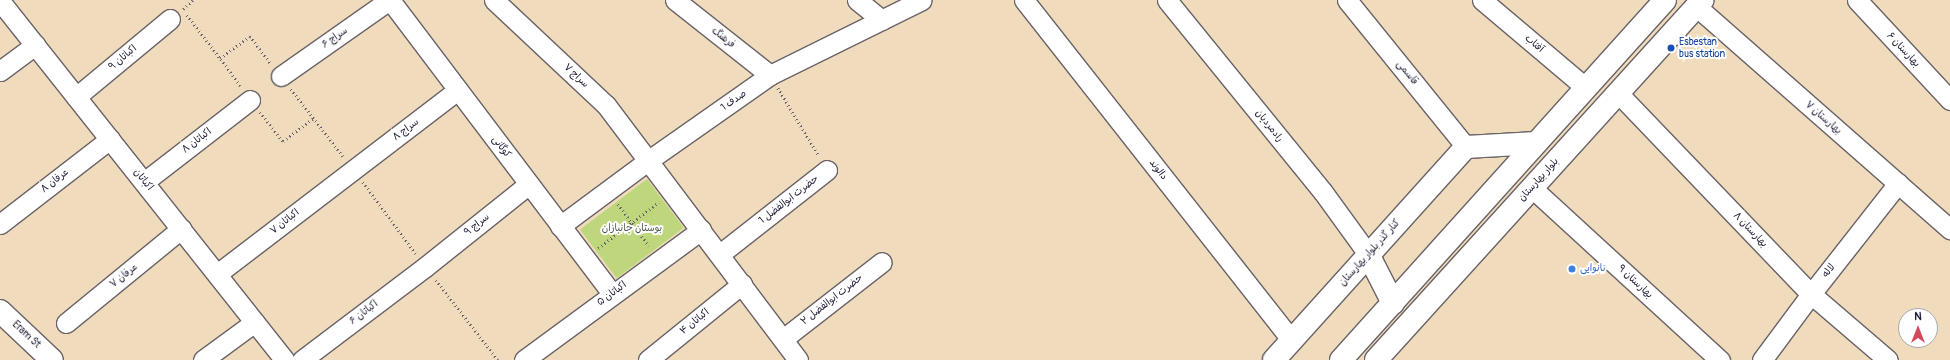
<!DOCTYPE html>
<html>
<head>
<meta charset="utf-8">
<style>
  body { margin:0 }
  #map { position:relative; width:1950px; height:360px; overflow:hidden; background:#f0dcbc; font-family:Pangolin,"Playpen Sans Arabic",sans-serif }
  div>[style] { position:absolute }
  .green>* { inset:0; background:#bed77c; transform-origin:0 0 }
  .path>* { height:2.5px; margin-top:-1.25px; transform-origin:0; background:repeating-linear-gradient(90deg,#6a6368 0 1px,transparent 0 4px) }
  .roads { filter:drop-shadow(1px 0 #6a6368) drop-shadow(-1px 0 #6a6368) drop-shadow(0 1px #6a6368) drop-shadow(0 -1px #6a6368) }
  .minor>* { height:19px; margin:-9.5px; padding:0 9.5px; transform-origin:9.5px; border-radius:9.5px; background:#fff }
  .tertiary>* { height:22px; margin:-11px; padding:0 11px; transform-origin:11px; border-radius:11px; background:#fff }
  .secondary>* { height:22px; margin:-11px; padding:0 11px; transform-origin:11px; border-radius:11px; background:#fff }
  .primary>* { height:22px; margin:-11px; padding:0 11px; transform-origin:11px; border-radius:11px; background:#fff }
  .dots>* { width:11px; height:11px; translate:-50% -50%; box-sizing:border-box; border:2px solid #fff; border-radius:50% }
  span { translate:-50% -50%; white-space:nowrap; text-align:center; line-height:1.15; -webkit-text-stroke:4px #fff; paint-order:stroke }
  .street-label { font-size:10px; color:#22223b }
  .transit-label { font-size:10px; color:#164399 }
  .left { translate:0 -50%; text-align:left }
  .park-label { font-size:10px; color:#51584e }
  .shop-label { font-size:10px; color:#366cbe }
  .north { position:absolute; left:1898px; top:308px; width:40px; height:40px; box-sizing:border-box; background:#fff; border:1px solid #a7a7b1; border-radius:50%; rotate:0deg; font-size:11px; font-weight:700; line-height:16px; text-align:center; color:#22223b }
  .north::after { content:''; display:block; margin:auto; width:14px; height:18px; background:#d1495b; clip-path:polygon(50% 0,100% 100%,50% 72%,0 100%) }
</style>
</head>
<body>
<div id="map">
  <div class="green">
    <i style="left:647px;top:179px;width:61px;height:84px;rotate:53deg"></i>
  </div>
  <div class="path">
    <i style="left:183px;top:9px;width:13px;rotate:-42deg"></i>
    <i style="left:187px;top:15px;width:54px;rotate:52.5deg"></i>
    <i style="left:240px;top:86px;width:34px;rotate:-126deg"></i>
    <i style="left:220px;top:58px;width:37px;rotate:-36deg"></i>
    <i style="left:250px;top:36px;width:34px;rotate:53deg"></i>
    <i style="left:778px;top:88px;width:79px;rotate:58.9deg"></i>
    <i style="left:291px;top:89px;width:85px;rotate:52.2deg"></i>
    <i style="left:260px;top:112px;width:37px;rotate:52deg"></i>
    <i style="left:283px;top:141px;width:38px;rotate:-37deg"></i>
    <i style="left:363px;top:182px;width:89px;rotate:53.6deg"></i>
    <i style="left:618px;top:204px;width:52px;rotate:53.6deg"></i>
    <i style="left:598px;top:248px;width:76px;rotate:-37deg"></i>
    <i style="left:436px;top:280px;width:101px;rotate:52.2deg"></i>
  </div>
  <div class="roads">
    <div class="minor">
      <i style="left:390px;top:0;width:368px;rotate:52.9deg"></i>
      <i style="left:494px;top:0;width:154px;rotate:43.2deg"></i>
      <i style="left:606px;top:105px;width:319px;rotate:53deg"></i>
      <i style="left:675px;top:0;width:121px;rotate:38.3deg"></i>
      <i style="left:857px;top:0;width:32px;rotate:39deg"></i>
      <i style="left:1024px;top:0;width:433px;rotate:51.8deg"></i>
      <i style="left:1167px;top:0;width:247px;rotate:50.9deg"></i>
      <i style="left:1323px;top:192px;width:77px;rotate:54deg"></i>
      <i style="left:1347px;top:0;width:189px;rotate:51deg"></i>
      <i style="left:1482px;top:0;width:136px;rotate:40.2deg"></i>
      <i style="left:1857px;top:0;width:137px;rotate:47.1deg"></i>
      <i style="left:0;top:1px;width:458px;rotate:51.6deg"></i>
      <i style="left:1697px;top:7px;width:337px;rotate:41.3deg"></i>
      <i style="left:0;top:71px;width:44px;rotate:-36.6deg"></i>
      <i style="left:281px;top:76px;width:132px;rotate:-35.1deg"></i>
      <i style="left:1618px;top:93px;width:279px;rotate:46.2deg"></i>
      <i style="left:1811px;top:294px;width:101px;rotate:40.6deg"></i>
      <i style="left:76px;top:97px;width:122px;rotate:-39.7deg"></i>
      <i style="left:144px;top:182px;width:134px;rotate:-37.7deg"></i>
      <i style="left:1532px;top:188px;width:255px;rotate:42.5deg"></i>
      <i style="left:0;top:224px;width:139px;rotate:-37.7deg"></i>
      <i style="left:560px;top:226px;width:111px;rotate:-36.6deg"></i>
      <i style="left:649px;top:160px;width:148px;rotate:-35.1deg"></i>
      <i style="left:770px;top:75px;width:169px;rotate:-26.3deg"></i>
      <i style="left:720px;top:254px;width:136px;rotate:-38.1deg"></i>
      <i style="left:217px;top:274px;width:303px;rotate:-37.4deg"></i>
      <i style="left:66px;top:323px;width:149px;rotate:-39.3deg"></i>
      <i style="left:783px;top:339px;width:125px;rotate:-37.9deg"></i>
      <i style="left:203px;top:360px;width:64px;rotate:-36.2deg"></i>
      <i style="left:302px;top:360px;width:154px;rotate:-37.1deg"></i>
      <i style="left:425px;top:267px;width:133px;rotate:-38.6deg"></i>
      <i style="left:524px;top:360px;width:220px;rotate:-36.3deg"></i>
      <i style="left:648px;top:360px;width:121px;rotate:-39deg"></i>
      <i style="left:1762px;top:360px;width:82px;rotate:-53.4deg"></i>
      <i style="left:1811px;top:294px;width:141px;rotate:-51.9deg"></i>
    </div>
    <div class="tertiary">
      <i style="left:0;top:311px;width:71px;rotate:43.3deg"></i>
    </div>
    <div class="secondary">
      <i style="left:1368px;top:254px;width:55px;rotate:63deg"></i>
      <i style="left:1274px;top:360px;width:287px;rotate:-48deg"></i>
      <i style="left:1466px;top:147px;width:70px;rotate:-3.3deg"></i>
    </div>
    <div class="primary">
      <i style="left:1341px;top:360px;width:484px;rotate:-48deg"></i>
      <i style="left:1376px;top:360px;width:486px;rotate:-47.8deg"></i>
    </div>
  </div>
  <div class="dots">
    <i style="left:1671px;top:48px;background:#1a4fb4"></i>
    <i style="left:1572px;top:269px;background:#3f7fe0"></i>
  </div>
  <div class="street-label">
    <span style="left:335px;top:38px;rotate:-35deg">سراج ۶</span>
    <span style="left:723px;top:38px;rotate:38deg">فرهنگ</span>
    <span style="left:1534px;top:44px;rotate:40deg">آفتاب</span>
    <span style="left:1903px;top:50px;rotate:47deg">بهارستان ۶</span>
    <span style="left:123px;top:58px;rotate:-40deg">اکباتان ۹</span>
    <span style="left:1407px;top:73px;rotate:51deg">قاسمی</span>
    <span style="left:576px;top:76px;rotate:43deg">سراج ۷</span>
    <span style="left:734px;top:101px;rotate:-35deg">صدف 1</span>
    <span style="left:1823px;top:118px;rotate:41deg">بهارستان ۷</span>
    <span style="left:1269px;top:126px;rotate:51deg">رادمردیان</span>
    <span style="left:406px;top:130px;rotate:-37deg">سراج ۸</span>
    <span style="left:197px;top:141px;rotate:-37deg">اکباتان ۸</span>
    <span style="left:501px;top:147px;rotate:53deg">کوگانی</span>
    <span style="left:1158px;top:170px;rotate:52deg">دالوند</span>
    <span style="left:143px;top:180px;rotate:51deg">اکباتان</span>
    <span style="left:1539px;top:180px;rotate:-48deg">بلوار بهارستان</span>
    <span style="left:55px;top:181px;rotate:-38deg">عرفان ۸</span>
    <span style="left:789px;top:200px;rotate:-38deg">حضرت ابوالفضل 1</span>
    <span style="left:285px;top:222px;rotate:-38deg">اکباتان ۷</span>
    <span style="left:477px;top:225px;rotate:-39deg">سراج ۹</span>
    <span style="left:1750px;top:230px;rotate:46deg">بهارستان ۸</span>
    <span style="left:1370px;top:253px;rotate:-48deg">کنار گذر بلوار بهارستان</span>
    <span style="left:1829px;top:271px;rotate:-52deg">لاله</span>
    <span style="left:124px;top:276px;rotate:-39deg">عرفان ۷</span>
    <span style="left:1635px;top:282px;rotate:43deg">بهارستان ۹</span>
    <span style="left:612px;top:294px;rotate:-36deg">اکباتان ۵</span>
    <span style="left:832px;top:300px;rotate:-38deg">حضرت ابوالفضل ۲</span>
    <span style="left:364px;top:313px;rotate:-37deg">اکباتان ۶</span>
    <span style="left:695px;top:322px;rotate:-39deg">اکباتان ۴</span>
    <span style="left:26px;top:335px;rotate:43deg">Eram St</span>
  </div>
  <div class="transit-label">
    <span class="left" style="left:1679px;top:48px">Esbestan<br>bus station</span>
  </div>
  <div class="park-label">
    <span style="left:632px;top:229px">بوستان جانبازان</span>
  </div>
  <div class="shop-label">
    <span class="left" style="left:1580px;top:269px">نانوایی</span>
  </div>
  <div class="north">N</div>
</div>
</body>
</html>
